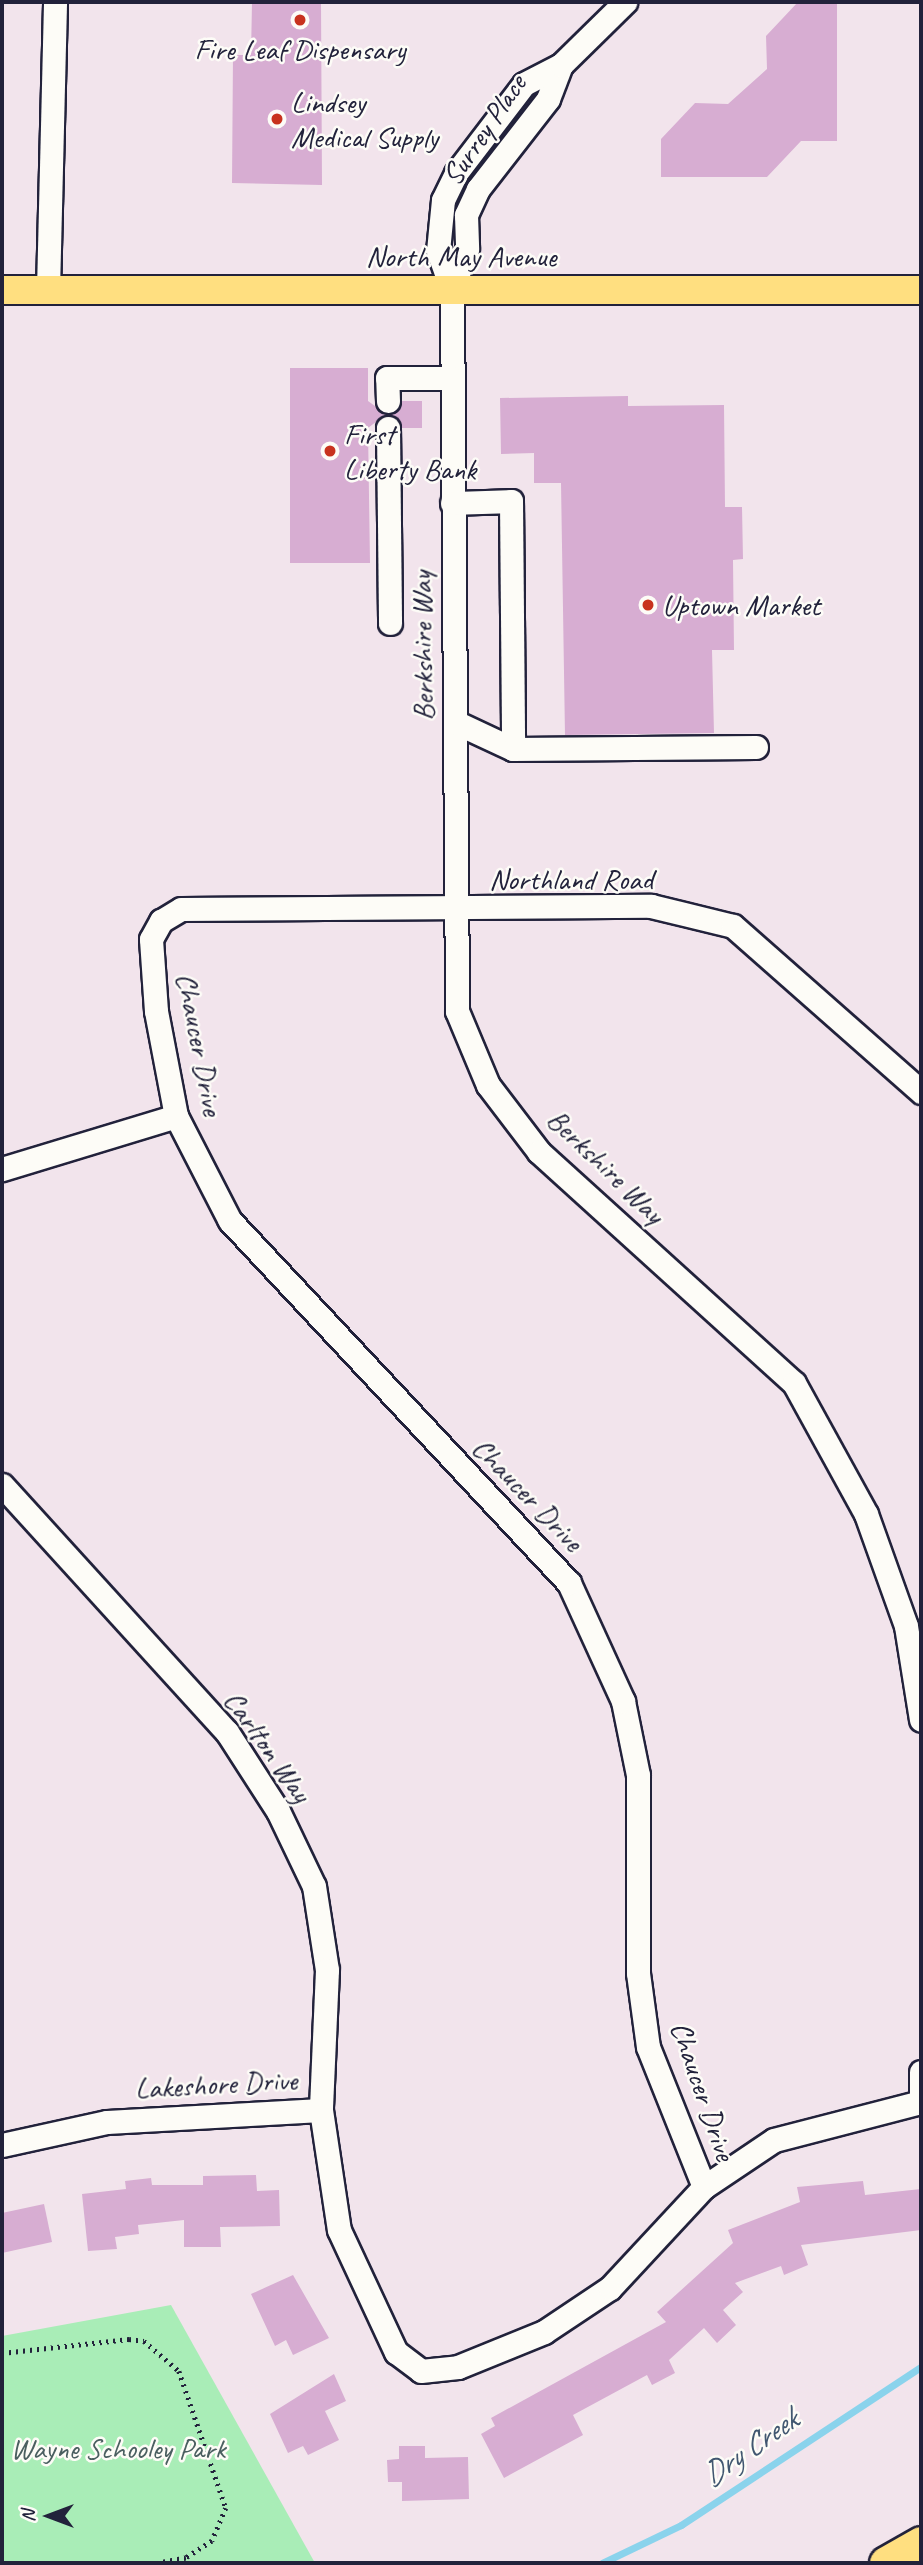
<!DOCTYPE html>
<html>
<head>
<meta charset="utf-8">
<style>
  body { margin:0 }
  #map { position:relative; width:923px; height:2565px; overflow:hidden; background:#f2e4ec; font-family:Caveat,sans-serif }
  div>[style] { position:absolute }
  .green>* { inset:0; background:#a9edb7 }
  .stream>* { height:7px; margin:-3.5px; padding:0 3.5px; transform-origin:3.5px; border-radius:3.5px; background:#8ad3ec }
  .building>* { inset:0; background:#d7add2 }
  .path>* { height:4.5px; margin-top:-2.25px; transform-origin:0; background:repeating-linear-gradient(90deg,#22223b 0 2px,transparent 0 7px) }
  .roads { filter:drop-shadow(2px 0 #22223b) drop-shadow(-2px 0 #22223b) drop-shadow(0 2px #22223b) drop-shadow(0 -2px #22223b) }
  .minor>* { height:23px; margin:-11.5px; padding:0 11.5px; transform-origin:11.5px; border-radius:11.5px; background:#fdfcf7 }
  .major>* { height:28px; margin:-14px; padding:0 14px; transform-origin:14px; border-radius:14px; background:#ffdf80 }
  .highway>* { height:33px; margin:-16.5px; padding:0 16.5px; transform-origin:16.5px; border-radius:16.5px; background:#ffdf80 }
  .dots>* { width:19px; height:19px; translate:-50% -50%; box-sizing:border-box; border:4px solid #fdfcf7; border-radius:50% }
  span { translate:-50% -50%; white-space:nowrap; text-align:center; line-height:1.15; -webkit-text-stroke:5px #fdfcf7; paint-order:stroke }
  .poi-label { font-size:30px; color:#22223b }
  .left { translate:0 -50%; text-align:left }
  .street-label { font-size:30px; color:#22223b }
  .park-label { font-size:30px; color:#4a5f60 }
  .water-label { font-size:32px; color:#415770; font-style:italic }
  .frame { position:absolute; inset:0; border:4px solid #22223b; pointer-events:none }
  .north { position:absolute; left:14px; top:2481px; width:70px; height:70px; -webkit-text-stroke:5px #fdfcf7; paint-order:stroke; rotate:270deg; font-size:19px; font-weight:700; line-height:28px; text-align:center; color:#22223b }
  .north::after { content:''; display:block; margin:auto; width:24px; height:32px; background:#22223b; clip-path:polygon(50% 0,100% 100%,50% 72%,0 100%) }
</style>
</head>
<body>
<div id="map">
  <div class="green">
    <i style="clip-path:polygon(171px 2305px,315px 2563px,2px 2563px,2px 2336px)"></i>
  </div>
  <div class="stream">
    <i style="left:602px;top:2563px;width:88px;rotate:-25.7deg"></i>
    <i style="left:681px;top:2525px;width:287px;rotate:-33.4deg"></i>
  </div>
  <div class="building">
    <i style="clip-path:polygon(252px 2px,321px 2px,322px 185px,232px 183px,233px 55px,251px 55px)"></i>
    <i style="clip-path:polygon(798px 2px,837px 2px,837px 141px,801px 141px,767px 177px,661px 177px,661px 139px,695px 103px,728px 104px,767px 69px,766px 36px)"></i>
    <i style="clip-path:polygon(290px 368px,368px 368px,368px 401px,386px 414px,368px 428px,370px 563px,290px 563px)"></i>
    <i style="clip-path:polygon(628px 396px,628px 406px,724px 405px,725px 507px,742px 507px,743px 559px,733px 560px,734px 650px,712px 650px,714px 733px,565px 735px,561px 483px,534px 483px,534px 453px,501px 454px,500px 398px)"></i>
    <i style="clip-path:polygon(402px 401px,422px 401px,422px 428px,402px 428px,390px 415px)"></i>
    <i style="clip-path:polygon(256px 2175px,257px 2191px,279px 2190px,280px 2226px,220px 2227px,221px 2247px,184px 2247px,184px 2220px,138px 2225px,139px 2234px,115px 2237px,117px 2249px,88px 2251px,82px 2194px,126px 2189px,125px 2181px,151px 2178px,152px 2185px,203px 2185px,203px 2176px)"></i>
    <i style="clip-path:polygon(863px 2181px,865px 2195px,921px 2189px,921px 2230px,801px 2245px,808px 2265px,784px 2275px,781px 2266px,735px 2283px,743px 2292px,723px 2310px,736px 2325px,717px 2343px,704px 2328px,669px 2360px,675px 2373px,652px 2385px,647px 2375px,573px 2415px,583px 2435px,504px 2478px,481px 2434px,495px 2426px,491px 2418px,666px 2322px,657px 2312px,733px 2243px,728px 2230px,800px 2202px,797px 2187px)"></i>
    <i style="clip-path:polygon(44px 2204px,52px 2242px,2px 2253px,2px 2213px)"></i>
    <i style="clip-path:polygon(293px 2275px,329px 2338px,293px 2355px,286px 2340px,275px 2346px,251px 2294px)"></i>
    <i style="clip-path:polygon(334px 2374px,346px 2401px,325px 2411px,339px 2440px,308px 2455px,303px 2446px,288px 2453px,270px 2414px)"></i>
    <i style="clip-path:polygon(399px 2446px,425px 2446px,425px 2458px,468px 2457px,469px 2499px,402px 2501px,402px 2482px,388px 2482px,387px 2460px,399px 2459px)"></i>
  </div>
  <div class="path">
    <i style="left:2px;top:2353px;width:128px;rotate:-6.3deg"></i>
    <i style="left:129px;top:2339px;width:15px;rotate:8deg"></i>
    <i style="left:144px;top:2341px;width:46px;rotate:40.6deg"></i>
    <i style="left:179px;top:2371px;width:145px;rotate:71.1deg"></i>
    <i style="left:226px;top:2508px;width:36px;rotate:113deg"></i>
    <i style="left:212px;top:2541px;width:31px;rotate:147deg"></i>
    <i style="left:186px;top:2558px;width:28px;rotate:170deg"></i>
  </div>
  <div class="roads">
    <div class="minor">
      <i style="left:561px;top:65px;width:36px;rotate:111deg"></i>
      <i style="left:548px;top:99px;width:114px;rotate:127.9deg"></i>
      <i style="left:478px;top:189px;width:29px;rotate:115deg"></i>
      <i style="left:466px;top:215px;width:34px;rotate:88deg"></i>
      <i style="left:467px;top:249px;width:44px;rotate:110.1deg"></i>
      <i style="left:452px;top:290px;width:41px;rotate:-109.7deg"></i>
      <i style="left:438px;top:251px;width:51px;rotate:-84.4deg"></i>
      <i style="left:443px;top:200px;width:30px;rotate:-64deg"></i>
      <i style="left:456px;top:173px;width:112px;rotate:-52.6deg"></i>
      <i style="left:524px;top:84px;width:42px;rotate:-27.2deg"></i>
      <i style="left:561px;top:65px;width:90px;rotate:-44.5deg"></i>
      <i style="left:48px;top:290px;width:288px;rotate:-88.6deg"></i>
      <i style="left:452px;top:290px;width:721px;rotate:89.6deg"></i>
      <i style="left:457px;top:1011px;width:80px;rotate:67.3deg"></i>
      <i style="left:488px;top:1085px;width:84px;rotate:52.7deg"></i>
      <i style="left:539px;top:1152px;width:344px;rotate:42.2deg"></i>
      <i style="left:794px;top:1383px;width:149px;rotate:61.2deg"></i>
      <i style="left:866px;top:1514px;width:119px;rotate:70.3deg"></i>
      <i style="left:906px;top:1626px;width:95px;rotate:80.9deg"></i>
      <i style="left:388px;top:401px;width:23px;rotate:-92deg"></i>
      <i style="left:387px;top:378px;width:64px"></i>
      <i style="left:388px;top:428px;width:195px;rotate:89.4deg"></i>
      <i style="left:452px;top:503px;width:59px;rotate:-1.9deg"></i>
      <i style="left:511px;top:501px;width:248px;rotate:89.5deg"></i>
      <i style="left:455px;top:722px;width:64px;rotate:25deg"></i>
      <i style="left:513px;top:749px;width:243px;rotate:-0.5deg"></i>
      <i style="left:2px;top:1169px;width:182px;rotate:-16.9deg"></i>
      <i style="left:2px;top:1485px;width:334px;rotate:47.7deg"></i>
      <i style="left:227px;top:1732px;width:94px;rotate:57.2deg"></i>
      <i style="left:278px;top:1811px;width:83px;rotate:64.4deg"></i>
      <i style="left:314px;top:1886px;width:85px;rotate:81.2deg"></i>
      <i style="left:327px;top:1970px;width:140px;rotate:92.5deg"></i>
      <i style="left:921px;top:2103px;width:31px;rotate:-90deg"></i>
      <i style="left:2px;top:2145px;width:107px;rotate:-12.4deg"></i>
      <i style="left:107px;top:2122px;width:214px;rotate:-3.2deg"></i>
      <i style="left:321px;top:2110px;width:121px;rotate:81.5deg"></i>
      <i style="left:339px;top:2230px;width:135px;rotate:65deg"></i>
      <i style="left:396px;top:2352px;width:31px;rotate:37deg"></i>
      <i style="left:421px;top:2371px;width:37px;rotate:-6deg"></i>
      <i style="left:458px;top:2367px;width:93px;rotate:-22.1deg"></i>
      <i style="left:544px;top:2332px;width:79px;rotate:-33.7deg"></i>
      <i style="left:610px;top:2288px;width:138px;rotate:-47.1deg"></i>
      <i style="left:704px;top:2187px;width:84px;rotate:-33.9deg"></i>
      <i style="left:774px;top:2140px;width:152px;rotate:-14.5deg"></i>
      <i style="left:704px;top:2187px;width:151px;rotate:-111.8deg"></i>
      <i style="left:648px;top:2047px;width:75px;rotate:-97.7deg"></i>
      <i style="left:638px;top:1973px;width:198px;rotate:-90deg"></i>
      <i style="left:638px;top:1775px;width:76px;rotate:-101.5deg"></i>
      <i style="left:623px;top:1701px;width:130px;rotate:-114.6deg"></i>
      <i style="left:569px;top:1583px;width:496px;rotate:-133.1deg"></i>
      <i style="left:230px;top:1221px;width:118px;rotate:-117.2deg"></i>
      <i style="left:176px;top:1116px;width:107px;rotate:-100.8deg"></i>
      <i style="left:156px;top:1011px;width:72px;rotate:-94deg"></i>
      <i style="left:151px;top:939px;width:21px;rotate:-61deg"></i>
      <i style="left:161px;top:921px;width:23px;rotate:-31deg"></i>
      <i style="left:181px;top:909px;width:470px;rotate:-0.4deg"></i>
      <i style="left:651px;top:906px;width:84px;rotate:13.7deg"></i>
      <i style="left:733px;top:926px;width:251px;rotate:41.4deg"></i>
    </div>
    <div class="major">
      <i style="left:2px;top:290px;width:919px"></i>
    </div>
    <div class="highway">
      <i style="left:886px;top:2563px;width:40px;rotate:-29.7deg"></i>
    </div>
  </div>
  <div class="dots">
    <i style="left:300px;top:20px;background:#c8321e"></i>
    <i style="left:277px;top:119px;background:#c8321e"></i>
    <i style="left:330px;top:451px;background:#c8321e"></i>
    <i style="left:648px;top:605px;background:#c8321e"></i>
  </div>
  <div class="poi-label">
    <span style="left:300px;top:49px">Fire Leaf Dispensary</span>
    <span class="left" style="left:291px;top:119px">Lindsey<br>Medical Supply</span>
    <span class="left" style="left:344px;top:451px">First<br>Liberty Bank</span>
    <span class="left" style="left:662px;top:605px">Uptown Market</span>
  </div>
  <div class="street-label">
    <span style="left:484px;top:130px;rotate:-56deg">Surrey Place</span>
    <span style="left:461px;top:256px">North May Avenue</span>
    <span style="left:422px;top:646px;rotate:-91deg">Berkshire Way</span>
    <span style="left:571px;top:879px">Northland Road</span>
    <span style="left:200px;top:1044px;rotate:79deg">Chaucer Drive</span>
    <span style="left:606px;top:1166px;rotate:44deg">Berkshire Way</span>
    <span style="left:528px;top:1494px;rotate:46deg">Chaucer Drive</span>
    <span style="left:268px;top:1746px;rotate:55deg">Carlton Way</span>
    <span style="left:216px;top:2084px;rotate:-3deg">Lakeshore Drive</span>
    <span style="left:703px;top:2091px;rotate:71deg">Chaucer Drive</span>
  </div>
  <div class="park-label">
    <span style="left:118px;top:2448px">Wayne Schooley Park</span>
  </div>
  <div class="water-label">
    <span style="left:750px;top:2448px;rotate:-35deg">Dry Creek</span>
  </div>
  <div class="frame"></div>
  <div class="north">N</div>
</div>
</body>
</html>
